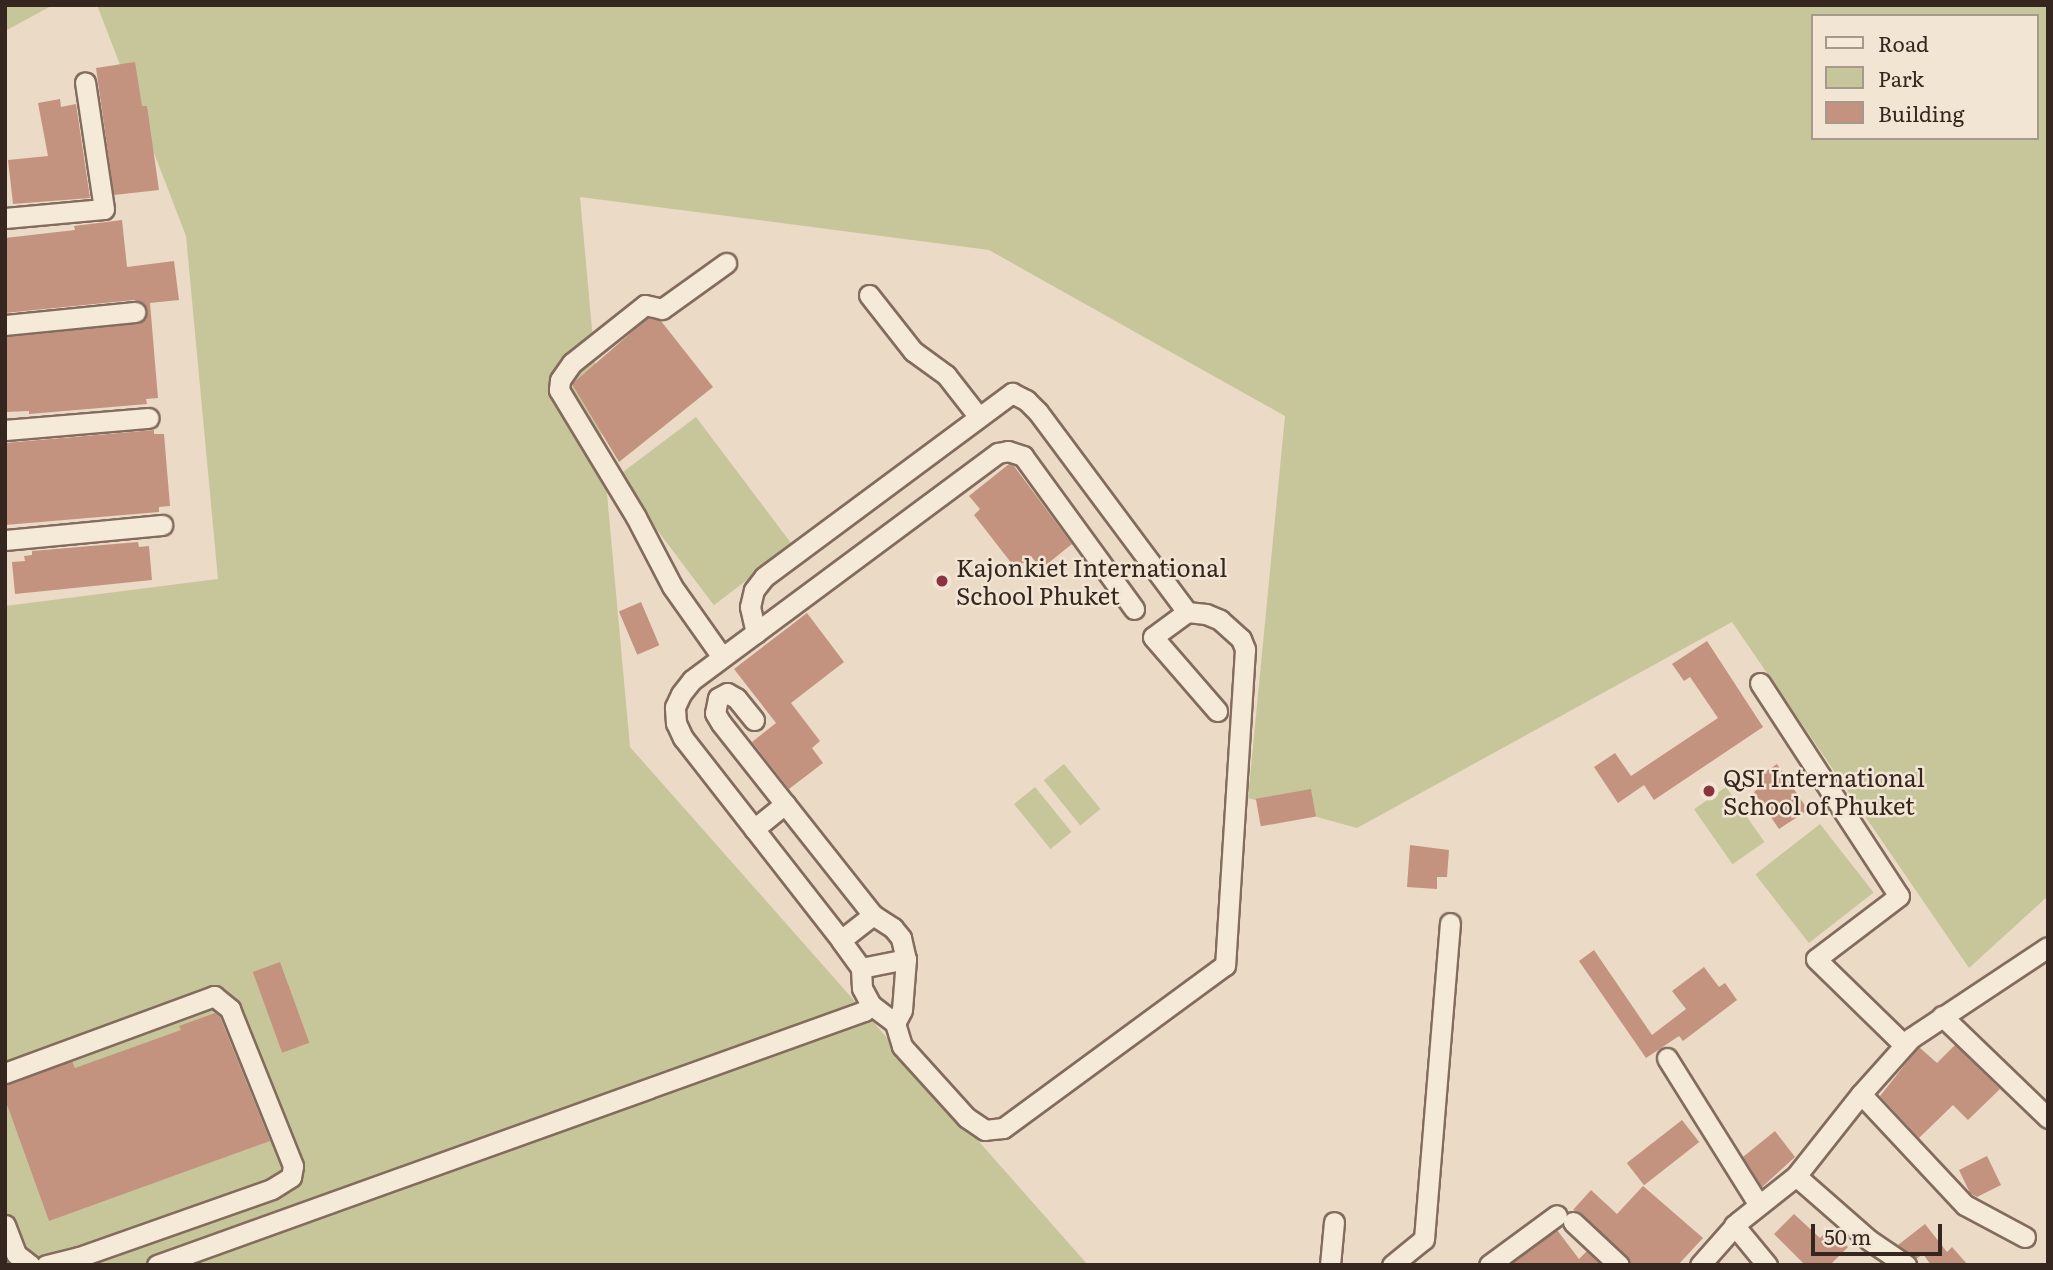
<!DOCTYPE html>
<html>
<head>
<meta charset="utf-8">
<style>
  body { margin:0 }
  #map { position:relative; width:2053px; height:1270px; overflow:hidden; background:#eadac6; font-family:Literata,serif }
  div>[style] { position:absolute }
  .green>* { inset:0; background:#c7c69b; transform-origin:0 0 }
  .building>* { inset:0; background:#c4937f; transform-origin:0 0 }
  .roads { filter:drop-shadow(2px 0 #836c5d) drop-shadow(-2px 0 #836c5d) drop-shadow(0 2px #836c5d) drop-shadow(0 -2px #836c5d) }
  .minor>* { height:19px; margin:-9.5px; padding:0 9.5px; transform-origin:9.5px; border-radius:9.5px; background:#f5e9d8 }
  .dots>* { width:19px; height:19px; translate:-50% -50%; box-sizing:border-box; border:4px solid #f2e5d4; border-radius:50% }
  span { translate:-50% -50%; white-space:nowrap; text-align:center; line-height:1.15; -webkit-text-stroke:5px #f2e5d4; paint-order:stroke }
  .poi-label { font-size:24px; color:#352720 }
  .left { translate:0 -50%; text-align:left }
  .frame { position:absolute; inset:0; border:7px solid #352720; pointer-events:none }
  .legend { position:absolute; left:1811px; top:14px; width:228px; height:126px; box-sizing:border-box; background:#f2e5d4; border:2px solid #a6998c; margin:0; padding:9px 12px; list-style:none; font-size:21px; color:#352720 }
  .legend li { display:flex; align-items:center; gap:14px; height:35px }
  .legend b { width:35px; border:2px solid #a6998c }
  .scale { position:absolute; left:1811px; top:1224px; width:131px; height:32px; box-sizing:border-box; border:4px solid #352720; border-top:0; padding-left:9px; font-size:21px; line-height:24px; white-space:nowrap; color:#352720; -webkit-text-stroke:5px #f2e5d4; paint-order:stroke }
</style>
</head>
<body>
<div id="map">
  <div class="green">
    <i style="clip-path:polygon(5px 5px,53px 5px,5px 31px)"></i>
    <i style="clip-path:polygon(evenodd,97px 5px,2048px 5px,2048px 896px,1969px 968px,1732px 622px,1357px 828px,1248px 798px,1285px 416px,989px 250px,580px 197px,630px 747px,1088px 1265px,5px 1265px,5px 606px,218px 579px,186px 236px,97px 5px,1813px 16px,2037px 16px,2037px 138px,1813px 138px,1813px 16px)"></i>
    <i style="left:696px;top:417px;width:161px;height:99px;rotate:53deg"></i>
    <i style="left:1064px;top:764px;width:58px;height:26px;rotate:51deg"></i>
    <i style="left:1035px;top:787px;width:58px;height:27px;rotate:51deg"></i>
    <i style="left:1726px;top:787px;width:67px;height:39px;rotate:55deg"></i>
    <i style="left:1820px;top:824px;width:87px;height:82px;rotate:52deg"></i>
  </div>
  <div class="building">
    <i style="clip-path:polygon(135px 62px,142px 106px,147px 106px,159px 190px,114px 195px,96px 68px)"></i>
    <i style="clip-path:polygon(60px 99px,61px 107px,76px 104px,90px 198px,13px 204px,8px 160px,48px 156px,38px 103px)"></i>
    <i style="clip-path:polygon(122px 220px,127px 267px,174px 261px,179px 300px,150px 303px,158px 398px,146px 399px,147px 404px,29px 414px,29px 411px,5px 412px,5px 337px,136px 324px,143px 321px,147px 311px,144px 304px,134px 300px,5px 313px,5px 238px,75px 230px,74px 226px)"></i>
    <i style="clip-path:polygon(648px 318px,661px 321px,713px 387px,619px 462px,572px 384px)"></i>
    <i style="clip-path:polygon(154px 430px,154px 434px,164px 434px,170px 506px,159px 507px,159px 512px,5px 525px,5px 443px)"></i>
    <i style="clip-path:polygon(1009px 464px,1014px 466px,1072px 544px,1041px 569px,1031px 556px,1016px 569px,974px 515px,980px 509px,969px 496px)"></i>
    <i style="clip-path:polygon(138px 542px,139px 547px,149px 546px,152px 580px,15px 594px,12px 562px,25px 561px,24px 556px,32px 555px,32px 551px)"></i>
    <i style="left:641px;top:602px;width:47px;height:24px;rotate:67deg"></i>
    <i style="clip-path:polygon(807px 613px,844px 662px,791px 703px,820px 741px,812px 748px,823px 763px,789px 789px,752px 742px,776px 723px,734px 669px)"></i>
    <i style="clip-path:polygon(1707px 641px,1763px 727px,1654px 800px,1644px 785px,1618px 803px,1594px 767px,1615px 753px,1631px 776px,1718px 718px,1690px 677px,1684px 681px,1672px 664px)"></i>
    <i style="clip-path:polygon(1777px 764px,1808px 810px,1779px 829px,1754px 792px,1757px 789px,1752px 781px)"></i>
    <i style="left:1311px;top:789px;width:28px;height:56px;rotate:80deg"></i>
    <i style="clip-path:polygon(1410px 845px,1449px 850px,1447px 877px,1437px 877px,1437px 889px,1407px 887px)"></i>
    <i style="clip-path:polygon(1594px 950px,1652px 1035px,1686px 1009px,1672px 991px,1704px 967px,1719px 987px,1725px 983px,1737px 1000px,1683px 1041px,1679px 1036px,1646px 1058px,1579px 961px)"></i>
    <i style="left:280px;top:962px;width:86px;height:29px;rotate:70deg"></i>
    <i style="clip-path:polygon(215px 1013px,220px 1017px,270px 1141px,49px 1221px,5px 1099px,5px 1085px,72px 1061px,75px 1068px,181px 1030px,179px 1026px)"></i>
    <i style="clip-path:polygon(1955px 1045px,2000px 1089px,1968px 1120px,1953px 1105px,1919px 1138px,1880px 1096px,1919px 1047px,1937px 1063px)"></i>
    <i style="left:1682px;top:1120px;width:28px;height:70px;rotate:52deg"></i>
    <i style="clip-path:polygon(1775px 1131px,1795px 1157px,1762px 1187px,1743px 1157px)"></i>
    <i style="clip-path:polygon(1987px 1156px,2001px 1185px,1977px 1197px,1970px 1193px,1959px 1170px)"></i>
    <i style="clip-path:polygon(1643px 1186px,1703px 1238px,1678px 1265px,1631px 1265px,1627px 1256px,1581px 1213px,1573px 1210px,1591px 1190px,1617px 1214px)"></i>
    <i style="clip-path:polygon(1794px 1214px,1820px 1238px,1829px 1229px,1848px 1247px,1830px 1265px,1805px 1265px,1774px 1234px)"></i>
    <i style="clip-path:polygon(1925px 1224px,1947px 1252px,1952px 1247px,1968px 1265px,1931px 1265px,1923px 1254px,1916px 1259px,1898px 1245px)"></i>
    <i style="clip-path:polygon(1557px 1230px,1579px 1259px,1587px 1251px,1601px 1265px,1510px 1265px)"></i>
  </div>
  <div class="roads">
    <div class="minor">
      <i style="left:5px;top:218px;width:99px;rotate:-5.2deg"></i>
      <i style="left:104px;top:209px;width:128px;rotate:-98.5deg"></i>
      <i style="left:869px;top:295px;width:71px;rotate:51.8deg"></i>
      <i style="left:913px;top:351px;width:41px;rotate:36deg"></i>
      <i style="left:946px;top:375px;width:52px;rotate:52deg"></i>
      <i style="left:5px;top:325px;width:131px;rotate:-5.7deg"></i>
      <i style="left:5px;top:430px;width:144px;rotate:-4.8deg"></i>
      <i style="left:5px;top:540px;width:158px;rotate:-5.5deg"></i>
      <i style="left:1187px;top:612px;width:42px;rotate:143.7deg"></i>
      <i style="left:1153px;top:637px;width:98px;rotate:49.1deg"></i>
      <i style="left:756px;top:633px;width:27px;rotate:-103deg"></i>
      <i style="left:750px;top:607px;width:17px;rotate:-77deg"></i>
      <i style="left:754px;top:590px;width:16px;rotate:-52deg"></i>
      <i style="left:764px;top:577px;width:309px;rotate:-36.6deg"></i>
      <i style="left:1012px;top:393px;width:16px;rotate:27deg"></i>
      <i style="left:1026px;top:400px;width:17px;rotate:45deg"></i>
      <i style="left:1038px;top:412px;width:249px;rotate:53.3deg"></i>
      <i style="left:1187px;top:612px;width:19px;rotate:6deg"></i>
      <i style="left:1206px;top:614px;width:15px;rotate:23deg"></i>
      <i style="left:1220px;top:620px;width:28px;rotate:42deg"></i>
      <i style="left:1241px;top:639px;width:11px;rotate:68deg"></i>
      <i style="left:1245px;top:649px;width:317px;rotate:93.6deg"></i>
      <i style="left:1225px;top:965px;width:275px;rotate:143.7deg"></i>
      <i style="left:1003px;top:1128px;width:18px;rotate:174deg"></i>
      <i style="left:985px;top:1130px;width:22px;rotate:-146deg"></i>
      <i style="left:967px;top:1118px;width:97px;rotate:-132.1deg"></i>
      <i style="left:902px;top:1046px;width:24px;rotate:-107deg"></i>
      <i style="left:722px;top:657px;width:87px;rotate:-125.2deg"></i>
      <i style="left:672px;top:586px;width:78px;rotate:-117.6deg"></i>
      <i style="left:636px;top:517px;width:149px;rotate:-121.2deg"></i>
      <i style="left:559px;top:390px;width:10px;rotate:-84deg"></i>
      <i style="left:560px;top:380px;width:21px;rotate:-55deg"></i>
      <i style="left:572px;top:363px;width:93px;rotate:-38.5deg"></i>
      <i style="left:645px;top:305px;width:17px;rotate:13deg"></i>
      <i style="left:662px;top:309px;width:79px;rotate:-35.7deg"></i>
      <i style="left:1760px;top:683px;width:254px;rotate:56.9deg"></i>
      <i style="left:1899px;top:896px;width:104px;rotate:142.8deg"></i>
      <i style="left:1816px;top:959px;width:123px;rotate:44.3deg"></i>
      <i style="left:754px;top:720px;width:28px;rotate:-129deg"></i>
      <i style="left:736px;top:698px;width:10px;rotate:-151deg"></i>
      <i style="left:727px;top:693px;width:10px;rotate:151deg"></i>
      <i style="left:718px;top:698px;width:15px;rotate:101deg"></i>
      <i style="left:715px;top:713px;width:12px;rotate:59deg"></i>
      <i style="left:721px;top:723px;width:103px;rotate:51.7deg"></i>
      <i style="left:754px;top:829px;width:40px;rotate:-39deg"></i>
      <i style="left:785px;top:804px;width:142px;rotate:51.6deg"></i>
      <i style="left:873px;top:915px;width:24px;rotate:33deg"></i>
      <i style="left:893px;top:928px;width:13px;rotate:51deg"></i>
      <i style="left:901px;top:938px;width:22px;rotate:77deg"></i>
      <i style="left:906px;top:959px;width:51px;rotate:94.5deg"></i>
      <i style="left:902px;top:1010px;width:15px;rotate:118deg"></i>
      <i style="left:895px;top:1023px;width:30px;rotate:-143deg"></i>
      <i style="left:871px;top:1005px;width:19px;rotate:-118deg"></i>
      <i style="left:862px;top:988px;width:20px;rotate:-93deg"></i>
      <i style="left:861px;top:968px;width:34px;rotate:-126deg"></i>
      <i style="left:841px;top:940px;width:41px;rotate:-38deg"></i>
      <i style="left:841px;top:940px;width:256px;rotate:-128deg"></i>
      <i style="left:683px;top:738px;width:17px;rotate:-115deg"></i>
      <i style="left:676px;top:723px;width:16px;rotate:-94deg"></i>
      <i style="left:675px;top:707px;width:14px;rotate:-65deg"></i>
      <i style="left:681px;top:694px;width:18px;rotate:-52deg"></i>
      <i style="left:692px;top:680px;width:381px;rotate:-36.6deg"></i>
      <i style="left:998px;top:453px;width:10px;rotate:-11deg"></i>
      <i style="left:1008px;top:451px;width:16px;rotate:18deg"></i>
      <i style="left:1023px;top:456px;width:189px;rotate:54deg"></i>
      <i style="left:861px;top:968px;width:46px;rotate:-11.3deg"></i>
      <i style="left:1942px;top:1016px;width:147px;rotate:43.9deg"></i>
      <i style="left:1667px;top:1058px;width:173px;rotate:58deg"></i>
      <i style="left:5px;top:1073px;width:223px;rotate:-20.2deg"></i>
      <i style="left:214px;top:996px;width:21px;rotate:39deg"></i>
      <i style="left:230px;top:1009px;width:169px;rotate:68.1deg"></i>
      <i style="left:293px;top:1166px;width:11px;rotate:100deg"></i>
      <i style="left:291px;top:1177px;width:22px;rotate:148deg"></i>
      <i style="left:272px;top:1189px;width:205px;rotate:160.6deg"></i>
      <i style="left:79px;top:1257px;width:34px;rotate:166deg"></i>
      <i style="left:1861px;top:1094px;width:152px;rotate:46.9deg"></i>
      <i style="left:1965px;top:1205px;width:68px;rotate:28.1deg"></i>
      <i style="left:1796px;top:1176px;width:97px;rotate:41.2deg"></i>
      <i style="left:1869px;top:1240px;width:45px;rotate:34deg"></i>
      <i style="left:1573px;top:1222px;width:63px;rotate:43.1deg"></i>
      <i style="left:5px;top:1225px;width:31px;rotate:69deg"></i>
      <i style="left:16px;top:1254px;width:18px;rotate:38deg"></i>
      <i style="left:1734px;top:1225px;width:52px;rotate:50.5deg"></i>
      <i style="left:157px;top:1265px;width:751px;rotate:-19.76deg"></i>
      <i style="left:864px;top:1011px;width:9px;rotate:-41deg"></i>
      <i style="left:1330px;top:1265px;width:43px;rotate:-84.7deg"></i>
      <i style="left:1392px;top:1265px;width:41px;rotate:-39.1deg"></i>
      <i style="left:1424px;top:1239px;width:317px;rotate:-85.3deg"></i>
      <i style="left:1489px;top:1265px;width:84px;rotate:-36.3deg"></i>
      <i style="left:1700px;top:1265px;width:57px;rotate:-48.5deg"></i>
      <i style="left:1738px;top:1222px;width:74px;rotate:-38.4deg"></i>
      <i style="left:1796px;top:1176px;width:105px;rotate:-51.6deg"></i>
      <i style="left:1861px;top:1094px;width:75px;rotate:-48.2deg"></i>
      <i style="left:1911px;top:1038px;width:164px;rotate:-33.6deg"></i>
    </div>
  </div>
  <div class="dots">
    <i style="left:942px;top:581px;background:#8c3340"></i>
    <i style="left:1709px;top:791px;background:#8c3340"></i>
  </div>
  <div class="poi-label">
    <span class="left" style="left:956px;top:581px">Kajonkiet International<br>School Phuket</span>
    <span class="left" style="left:1723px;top:791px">QSI International<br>School of Phuket</span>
  </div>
  <div class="frame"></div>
  <ul class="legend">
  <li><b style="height:9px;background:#f5e9d8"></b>Road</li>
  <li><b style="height:19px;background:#c7c69b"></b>Park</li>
  <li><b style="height:19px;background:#c4937f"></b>Building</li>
  </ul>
  <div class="scale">50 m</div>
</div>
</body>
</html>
